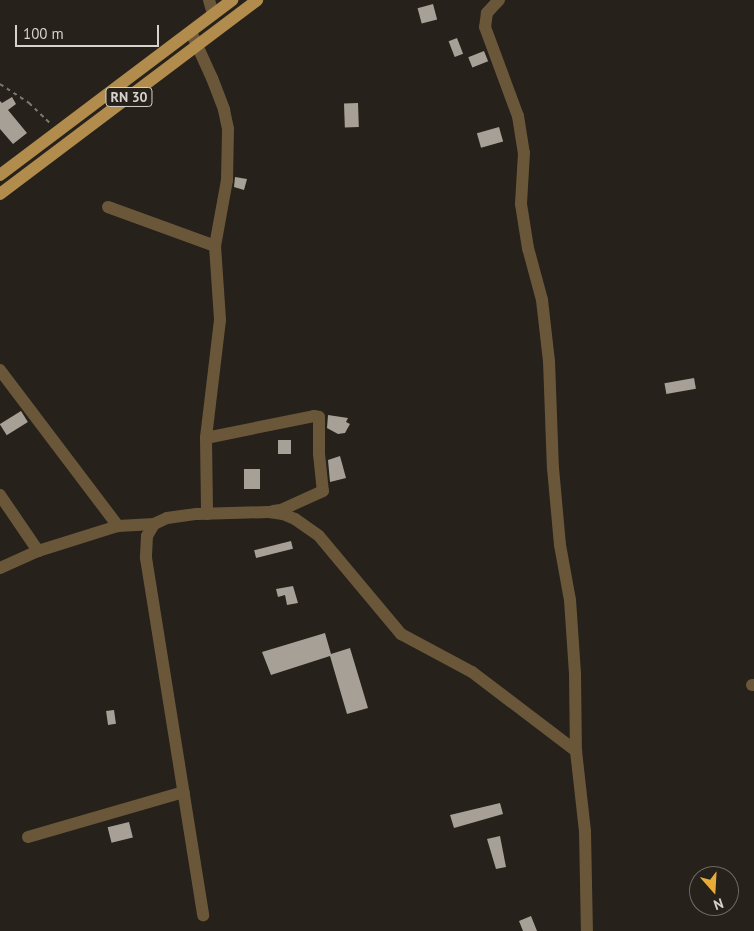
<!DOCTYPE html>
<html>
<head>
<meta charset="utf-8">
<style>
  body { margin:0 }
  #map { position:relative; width:754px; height:931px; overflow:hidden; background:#26211a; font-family:"PT Sans",sans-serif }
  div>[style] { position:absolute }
  .building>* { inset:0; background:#a7a097; transform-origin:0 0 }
  .path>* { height:2px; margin-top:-1px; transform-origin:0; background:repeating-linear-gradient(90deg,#7c7872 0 4px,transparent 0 8px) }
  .minor>* { height:12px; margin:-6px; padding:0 6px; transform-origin:6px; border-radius:6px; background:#6a573a }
  .major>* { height:12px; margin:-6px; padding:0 6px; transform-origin:6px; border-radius:6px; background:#b28c4c }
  span { translate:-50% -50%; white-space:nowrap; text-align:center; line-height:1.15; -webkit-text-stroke:5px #26211a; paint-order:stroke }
  .shield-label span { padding:1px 4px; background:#26211a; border:1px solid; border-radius:4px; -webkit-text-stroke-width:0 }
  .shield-label { font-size:14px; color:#d6d3ce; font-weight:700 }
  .north { position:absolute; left:689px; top:866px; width:50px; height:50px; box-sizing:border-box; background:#26211a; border:1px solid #6c6862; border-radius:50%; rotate:161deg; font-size:14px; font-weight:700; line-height:20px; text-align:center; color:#d6d3ce }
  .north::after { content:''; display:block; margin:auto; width:18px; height:22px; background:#e9ab38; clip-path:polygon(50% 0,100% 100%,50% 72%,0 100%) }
  .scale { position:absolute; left:15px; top:25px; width:144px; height:22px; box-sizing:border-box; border:2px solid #d6d3ce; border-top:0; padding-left:6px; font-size:15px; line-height:18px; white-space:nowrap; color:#d6d3ce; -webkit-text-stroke:4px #26211a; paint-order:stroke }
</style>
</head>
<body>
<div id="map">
  <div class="building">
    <i style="left:433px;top:4px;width:16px;height:16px;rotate:75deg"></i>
    <i style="left:457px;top:38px;width:17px;height:9px;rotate:69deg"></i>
    <i style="left:484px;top:51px;width:11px;height:17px;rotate:68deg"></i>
    <i style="clip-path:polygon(12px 97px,16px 104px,8px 110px,27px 133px,13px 144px,0 129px,0 101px,2px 103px)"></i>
    <i style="left:358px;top:103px;width:24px;height:14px;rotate:88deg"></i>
    <i style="left:499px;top:127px;width:15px;height:23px;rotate:74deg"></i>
    <i style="clip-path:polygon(235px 177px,247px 179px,244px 190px,234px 187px)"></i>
    <i style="left:694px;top:378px;width:11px;height:30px;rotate:80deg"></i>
    <i style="left:21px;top:411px;width:13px;height:25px;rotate:58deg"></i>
    <i style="clip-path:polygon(328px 415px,348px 418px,346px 422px,350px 424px,345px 433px,338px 434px,327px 428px)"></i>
    <i style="left:278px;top:440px;width:13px;height:14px"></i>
    <i style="clip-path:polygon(340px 456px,346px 478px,330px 482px,328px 460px)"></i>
    <i style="left:260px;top:469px;width:20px;height:16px;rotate:90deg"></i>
    <i style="left:291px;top:541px;width:8px;height:38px;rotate:76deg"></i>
    <i style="clip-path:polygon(293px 586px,298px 603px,287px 605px,285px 595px,278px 597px,276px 589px)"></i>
    <i style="clip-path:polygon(325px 633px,331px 654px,350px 648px,368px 708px,347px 714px,330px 656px,271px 675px,262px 652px)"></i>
    <i style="left:114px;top:710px;width:14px;height:8px;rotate:82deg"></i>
    <i style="clip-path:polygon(500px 803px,503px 814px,454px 828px,450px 815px)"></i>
    <i style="left:129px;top:822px;width:16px;height:22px;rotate:76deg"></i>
    <i style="clip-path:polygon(500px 836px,506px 867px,496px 869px,487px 839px)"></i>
    <i style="clip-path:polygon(531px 916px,537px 931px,523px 931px,519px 921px)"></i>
  </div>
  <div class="path">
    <i style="left:0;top:84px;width:35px;rotate:33deg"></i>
    <i style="left:29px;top:103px;width:30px;rotate:44deg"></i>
  </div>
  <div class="minor">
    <i style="left:209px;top:0;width:15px;rotate:74deg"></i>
    <i style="left:499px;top:0;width:18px;rotate:133deg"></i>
    <i style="left:487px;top:13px;width:14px;rotate:98deg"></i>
    <i style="left:485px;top:27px;width:95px;rotate:69.7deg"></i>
    <i style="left:518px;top:116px;width:37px;rotate:81deg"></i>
    <i style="left:524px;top:153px;width:51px;rotate:93.4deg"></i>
    <i style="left:521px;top:204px;width:45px;rotate:81deg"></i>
    <i style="left:528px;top:248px;width:54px;rotate:74.9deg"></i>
    <i style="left:542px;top:300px;width:61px;rotate:83.5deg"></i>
    <i style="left:549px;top:361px;width:107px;rotate:87.9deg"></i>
    <i style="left:553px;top:468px;width:77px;rotate:84.8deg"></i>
    <i style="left:560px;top:545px;width:56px;rotate:79.7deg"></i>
    <i style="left:570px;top:600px;width:74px;rotate:86.1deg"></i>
    <i style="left:575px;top:674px;width:77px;rotate:89.3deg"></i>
    <i style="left:576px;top:751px;width:81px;rotate:83.6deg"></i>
    <i style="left:585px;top:831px;width:100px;rotate:88.9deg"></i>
    <i style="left:191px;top:32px;width:51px;rotate:65.5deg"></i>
    <i style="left:212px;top:78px;width:34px;rotate:69deg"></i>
    <i style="left:224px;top:110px;width:19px;rotate:78deg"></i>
    <i style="left:228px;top:129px;width:51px;rotate:91.1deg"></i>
    <i style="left:227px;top:180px;width:67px;rotate:100.3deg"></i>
    <i style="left:215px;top:246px;width:74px;rotate:86.1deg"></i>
    <i style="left:220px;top:320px;width:119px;rotate:96.8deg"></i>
    <i style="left:206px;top:438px;width:76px;rotate:89.2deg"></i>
    <i style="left:108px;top:207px;width:114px;rotate:20deg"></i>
    <i style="left:0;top:370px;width:196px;rotate:52.9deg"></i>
    <i style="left:206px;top:438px;width:110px;rotate:-11.5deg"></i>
    <i style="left:314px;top:416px;width:5px;rotate:11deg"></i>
    <i style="left:319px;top:417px;width:37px;rotate:90deg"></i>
    <i style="left:319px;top:454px;width:37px;rotate:84deg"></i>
    <i style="left:323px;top:491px;width:46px;rotate:155.7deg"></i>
    <i style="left:281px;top:510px;width:8px;rotate:173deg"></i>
    <i style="left:0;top:495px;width:68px;rotate:55.8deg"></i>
    <i style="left:154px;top:524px;width:14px;rotate:120deg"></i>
    <i style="left:147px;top:536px;width:22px;rotate:93deg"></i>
    <i style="left:146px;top:558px;width:362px;rotate:80.9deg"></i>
    <i style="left:0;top:568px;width:42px;rotate:-24.1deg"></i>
    <i style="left:38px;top:551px;width:84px;rotate:-17.4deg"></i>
    <i style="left:118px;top:526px;width:36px;rotate:-3deg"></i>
    <i style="left:154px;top:524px;width:14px;rotate:-25deg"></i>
    <i style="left:167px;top:518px;width:30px;rotate:-8deg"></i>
    <i style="left:197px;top:514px;width:72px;rotate:-1.6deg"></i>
    <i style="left:269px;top:512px;width:14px;rotate:8deg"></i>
    <i style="left:283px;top:514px;width:13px;rotate:23deg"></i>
    <i style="left:295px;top:519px;width:29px;rotate:35deg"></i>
    <i style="left:319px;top:536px;width:128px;rotate:50.1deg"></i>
    <i style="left:401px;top:634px;width:81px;rotate:28.2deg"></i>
    <i style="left:472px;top:672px;width:131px;rotate:37.2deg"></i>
    <i style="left:752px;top:685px;width:2px"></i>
    <i style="left:28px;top:837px;width:162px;rotate:-16.1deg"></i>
  </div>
  <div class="major">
    <i style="left:0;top:175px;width:291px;rotate:-37deg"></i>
    <i style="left:0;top:194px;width:322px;rotate:-37deg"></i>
  </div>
  <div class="shield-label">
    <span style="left:129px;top:97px">RN 30</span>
  </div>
  <div class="north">N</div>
  <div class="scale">100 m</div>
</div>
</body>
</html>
